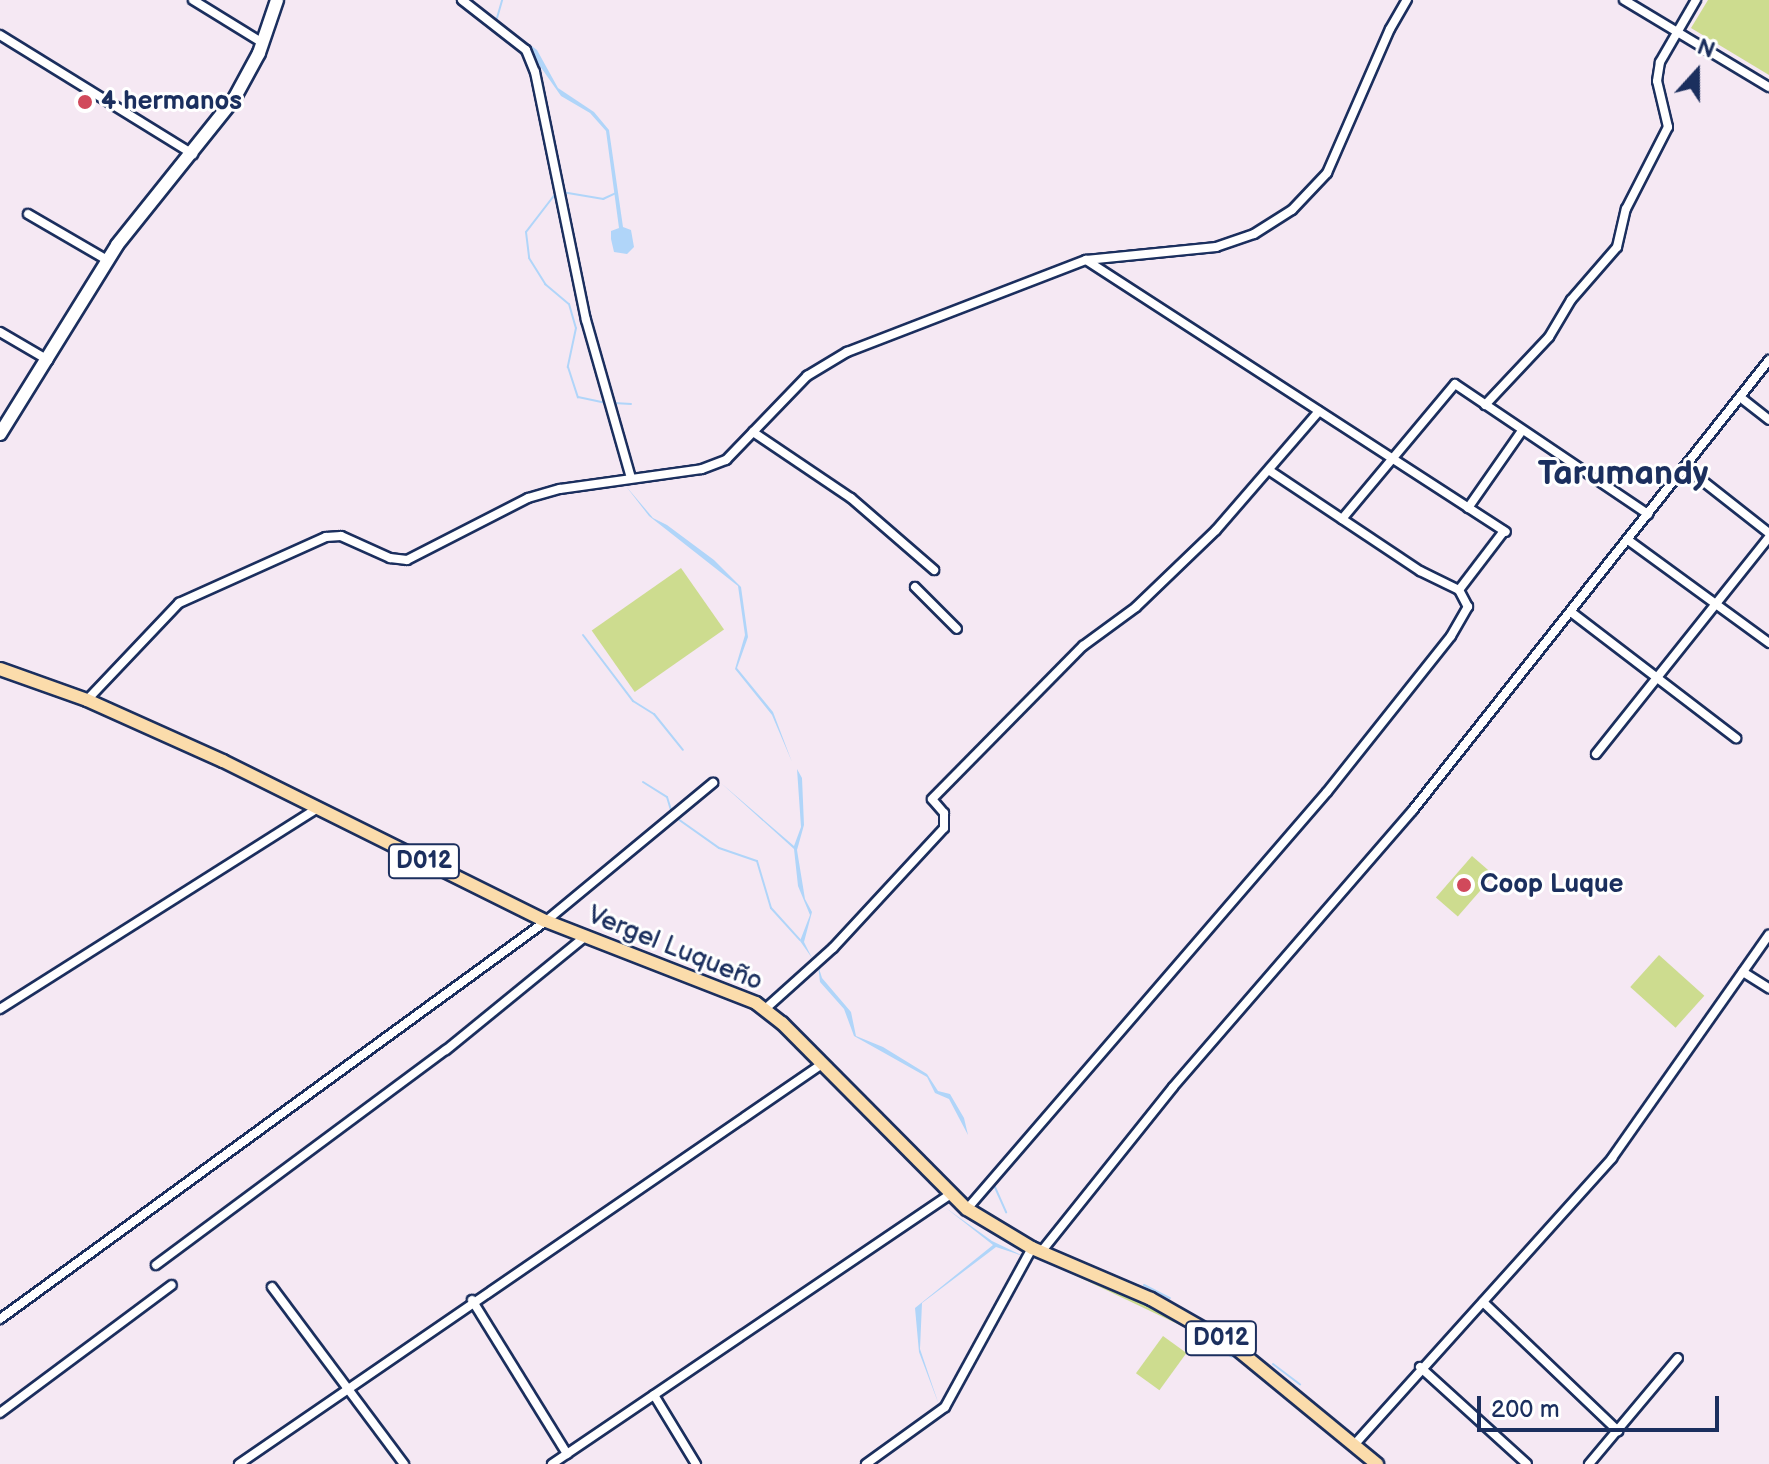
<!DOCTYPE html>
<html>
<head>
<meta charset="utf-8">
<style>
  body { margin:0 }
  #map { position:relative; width:1769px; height:1464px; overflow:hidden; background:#f5e8f3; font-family:"Balsamiq Sans",sans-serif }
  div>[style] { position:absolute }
  .green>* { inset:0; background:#cddc8f; transform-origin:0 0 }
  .water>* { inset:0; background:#b0d5f9 }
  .stream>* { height:2px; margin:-1px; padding:0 1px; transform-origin:1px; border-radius:1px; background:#b0d5f9 }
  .roads { filter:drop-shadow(2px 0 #1b2f5e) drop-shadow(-2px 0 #1b2f5e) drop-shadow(0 2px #1b2f5e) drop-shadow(0 -2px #1b2f5e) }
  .street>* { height:8px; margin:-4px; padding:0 4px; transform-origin:4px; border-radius:4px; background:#fff }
  .secondary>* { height:12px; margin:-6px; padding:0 6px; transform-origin:6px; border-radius:6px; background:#fff }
  .primary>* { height:12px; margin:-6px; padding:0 6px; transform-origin:6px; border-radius:6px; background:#fbdcab }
  .dots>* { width:22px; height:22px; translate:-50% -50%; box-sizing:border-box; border:4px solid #fff; border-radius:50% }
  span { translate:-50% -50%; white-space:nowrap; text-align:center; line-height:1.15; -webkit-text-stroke:6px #fff; paint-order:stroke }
  .shield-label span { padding:2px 6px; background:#fff; border:2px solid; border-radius:6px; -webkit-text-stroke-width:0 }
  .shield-label { font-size:24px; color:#1b2f5e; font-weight:700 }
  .poi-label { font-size:26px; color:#1b2f5e; font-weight:700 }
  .left { translate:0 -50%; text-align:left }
  .street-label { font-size:26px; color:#1b2f5e }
  .district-label { font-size:34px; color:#1b2f5e; font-weight:700 }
  .north { position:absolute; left:1657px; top:32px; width:80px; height:80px; -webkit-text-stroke:6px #fff; paint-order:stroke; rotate:21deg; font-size:22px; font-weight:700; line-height:32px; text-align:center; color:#1b2f5e }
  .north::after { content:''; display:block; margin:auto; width:28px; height:36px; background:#1b2f5e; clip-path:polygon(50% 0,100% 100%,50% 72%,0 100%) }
  .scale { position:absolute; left:1477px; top:1396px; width:242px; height:36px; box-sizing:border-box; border:4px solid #1b2f5e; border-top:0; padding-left:10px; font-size:24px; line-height:28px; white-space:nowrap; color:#1b2f5e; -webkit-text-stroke:6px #fff; paint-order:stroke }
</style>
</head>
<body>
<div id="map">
  <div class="green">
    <i style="clip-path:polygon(1708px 0,1769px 0,1769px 75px,1691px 28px)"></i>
    <i style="left:681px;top:568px;width:75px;height:109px;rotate:55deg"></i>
    <i style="clip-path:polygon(0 672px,80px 701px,220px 764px,537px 922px,748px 1003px,779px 1026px,911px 1163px,971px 1216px,1024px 1249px,1174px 1318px,1238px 1356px,1289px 1395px,1367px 1464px,1288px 1396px,1207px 1338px,1024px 1251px,970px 1218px,910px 1164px,779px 1027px,747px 1005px,536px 923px,220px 766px)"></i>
    <i style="left:1472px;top:856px;width:29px;height:55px;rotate:41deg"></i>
    <i style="left:1659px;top:955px;width:61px;height:43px;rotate:42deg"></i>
    <i style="left:1163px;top:1336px;width:29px;height:46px;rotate:36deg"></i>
  </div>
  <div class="water">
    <i style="clip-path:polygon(466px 0,478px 5px,537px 50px,558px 88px,594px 112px,609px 130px,623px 227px,631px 230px,634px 247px,627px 254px,614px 252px,611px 239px,611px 231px,619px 228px,606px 131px,590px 113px,561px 96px,521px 39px)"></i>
    <i style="clip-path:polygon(625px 485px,653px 518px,667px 525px,714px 560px,741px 587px,748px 637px,737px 668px,773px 712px,792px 762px,772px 715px,735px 669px,745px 635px,738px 586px,649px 516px)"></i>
    <i style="clip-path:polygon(797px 769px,802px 778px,804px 825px,797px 850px,805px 899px,812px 912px,804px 942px,812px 958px,800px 941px,810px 915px,798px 886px,794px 849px,721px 783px,794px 846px,801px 827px)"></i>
    <i style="clip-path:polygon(818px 965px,822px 978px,851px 1012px,856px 1036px,883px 1047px,927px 1074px,938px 1091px,950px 1094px,964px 1118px,968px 1135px,949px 1099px,935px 1093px,927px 1077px,854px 1036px,844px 1009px,820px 982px)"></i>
    <i style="clip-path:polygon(946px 1208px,992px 1241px,1023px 1256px,996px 1247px,922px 1303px,920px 1349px,939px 1405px,919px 1352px,915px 1308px,993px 1245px)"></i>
  </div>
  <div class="stream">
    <i style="left:497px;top:18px;width:19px;rotate:-74deg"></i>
    <i style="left:562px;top:192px;width:42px;rotate:9.7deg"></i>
    <i style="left:603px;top:199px;width:14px;rotate:-25deg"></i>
    <i style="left:556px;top:193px;width:49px;rotate:127.6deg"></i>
    <i style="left:526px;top:232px;width:26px;rotate:83deg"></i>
    <i style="left:529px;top:258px;width:31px;rotate:58deg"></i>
    <i style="left:545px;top:284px;width:31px;rotate:40deg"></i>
    <i style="left:569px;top:304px;width:25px;rotate:74deg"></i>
    <i style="left:576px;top:328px;width:40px;rotate:102deg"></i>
    <i style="left:568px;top:367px;width:32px;rotate:72deg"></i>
    <i style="left:578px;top:397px;width:30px;rotate:12deg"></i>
    <i style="left:614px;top:403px;width:17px;rotate:3deg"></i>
    <i style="left:583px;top:635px;width:83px;rotate:52.9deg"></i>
    <i style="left:633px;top:701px;width:25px;rotate:32deg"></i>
    <i style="left:654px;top:714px;width:46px;rotate:51.1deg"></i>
    <i style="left:643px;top:782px;width:28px;rotate:32deg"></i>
    <i style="left:667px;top:797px;width:14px;rotate:73deg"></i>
    <i style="left:678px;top:819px;width:50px;rotate:35.3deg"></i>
    <i style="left:719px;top:848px;width:40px;rotate:18.9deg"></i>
    <i style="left:757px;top:861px;width:49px;rotate:73.4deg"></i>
    <i style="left:771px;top:908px;width:43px;rotate:47.8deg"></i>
    <i style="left:994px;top:1185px;width:30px;rotate:66deg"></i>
    <i style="left:1144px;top:1285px;width:29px;rotate:27deg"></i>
    <i style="left:1214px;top:1346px;width:21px;rotate:31deg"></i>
    <i style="left:1273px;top:1364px;width:34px;rotate:37deg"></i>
  </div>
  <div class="roads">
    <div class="street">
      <i style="left:193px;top:0;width:82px;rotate:31.6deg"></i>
      <i style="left:462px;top:0;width:81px;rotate:38deg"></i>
      <i style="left:526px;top:50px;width:24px;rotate:68deg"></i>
      <i style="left:535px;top:72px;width:253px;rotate:78.4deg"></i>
      <i style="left:586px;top:320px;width:164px;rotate:74.1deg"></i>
      <i style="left:1624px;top:0;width:169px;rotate:31deg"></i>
      <i style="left:0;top:35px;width:227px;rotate:31.7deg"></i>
      <i style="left:28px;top:214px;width:91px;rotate:30.2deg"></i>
      <i style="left:1086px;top:260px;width:500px;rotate:32.93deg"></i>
      <i style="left:0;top:332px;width:56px;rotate:30.3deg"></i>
      <i style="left:1740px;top:397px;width:37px;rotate:38deg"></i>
      <i style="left:1485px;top:405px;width:93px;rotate:-46.7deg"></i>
      <i style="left:1549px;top:337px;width:43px;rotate:-59.3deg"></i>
      <i style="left:1571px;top:300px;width:70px;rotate:-49deg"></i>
      <i style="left:1617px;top:247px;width:39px;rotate:-77deg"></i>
      <i style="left:1626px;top:209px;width:92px;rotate:-62.9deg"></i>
      <i style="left:1668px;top:127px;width:47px;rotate:-103.4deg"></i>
      <i style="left:1657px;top:81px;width:19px;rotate:-81deg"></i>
      <i style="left:1660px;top:62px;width:72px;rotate:-59.9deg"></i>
      <i style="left:753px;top:432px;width:118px;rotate:34deg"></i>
      <i style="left:851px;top:498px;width:110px;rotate:40.9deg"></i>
      <i style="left:1685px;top:467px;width:107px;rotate:38.2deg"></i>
      <i style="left:1468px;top:508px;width:93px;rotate:-55.1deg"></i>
      <i style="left:1342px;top:519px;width:176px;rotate:-50.1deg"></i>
      <i style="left:1455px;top:384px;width:233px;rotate:34deg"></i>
      <i style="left:1628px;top:540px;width:175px;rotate:36.1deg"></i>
      <i style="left:915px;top:587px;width:59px;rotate:45deg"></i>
      <i style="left:1459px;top:590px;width:74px;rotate:-52.7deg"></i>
      <i style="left:1571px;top:612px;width:208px;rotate:37.4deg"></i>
      <i style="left:87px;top:700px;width:134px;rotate:-46.5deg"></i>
      <i style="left:179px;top:603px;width:161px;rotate:-24.2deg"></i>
      <i style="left:326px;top:537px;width:15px;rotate:-4deg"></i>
      <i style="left:341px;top:536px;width:54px;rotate:24.2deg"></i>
      <i style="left:390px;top:558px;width:17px;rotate:7deg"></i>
      <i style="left:407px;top:560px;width:136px;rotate:-27.1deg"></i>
      <i style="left:528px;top:498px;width:33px;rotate:-16deg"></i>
      <i style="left:560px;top:489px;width:143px;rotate:-8deg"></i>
      <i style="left:702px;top:469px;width:26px;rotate:-21deg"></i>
      <i style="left:726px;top:460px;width:117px;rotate:-46deg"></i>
      <i style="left:807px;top:376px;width:47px;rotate:-31deg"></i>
      <i style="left:847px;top:352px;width:256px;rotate:-21.1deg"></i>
      <i style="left:1086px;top:260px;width:131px;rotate:-5.7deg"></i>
      <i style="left:1216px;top:247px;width:40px;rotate:-18.9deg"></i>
      <i style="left:1254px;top:234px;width:45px;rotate:-32.3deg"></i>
      <i style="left:1292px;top:210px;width:51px;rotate:-46.6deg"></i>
      <i style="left:1327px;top:173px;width:157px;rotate:-66.4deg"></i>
      <i style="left:1390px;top:29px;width:34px;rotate:-60deg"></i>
      <i style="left:1596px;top:754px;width:278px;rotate:-51.4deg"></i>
      <i style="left:1743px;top:972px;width:31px;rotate:32deg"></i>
      <i style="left:0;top:1009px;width:376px;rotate:-32.3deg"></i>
      <i style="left:765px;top:1009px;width:91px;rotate:-41.9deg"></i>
      <i style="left:833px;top:948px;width:163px;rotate:-47.2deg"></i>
      <i style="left:944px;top:828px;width:15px;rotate:-90deg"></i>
      <i style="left:944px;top:813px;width:18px;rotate:-131deg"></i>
      <i style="left:932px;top:799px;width:215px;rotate:-45.4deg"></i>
      <i style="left:1083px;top:646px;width:66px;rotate:-36.3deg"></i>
      <i style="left:1136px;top:607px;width:111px;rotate:-43.9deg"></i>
      <i style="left:1216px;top:530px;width:157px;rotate:-49.1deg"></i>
      <i style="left:967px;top:1209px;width:551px;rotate:-49.2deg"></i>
      <i style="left:1327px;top:792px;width:199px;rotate:-51.5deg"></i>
      <i style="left:1451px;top:636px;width:34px;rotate:-60deg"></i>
      <i style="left:1468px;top:607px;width:19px;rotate:-118deg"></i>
      <i style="left:1459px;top:590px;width:43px;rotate:-154deg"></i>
      <i style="left:1420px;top:571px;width:180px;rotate:-146.3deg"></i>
      <i style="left:1041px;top:1252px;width:211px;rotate:-51.3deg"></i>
      <i style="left:1173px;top:1087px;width:367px;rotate:-49.1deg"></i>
      <i style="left:1413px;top:810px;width:574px;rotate:-51.65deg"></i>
      <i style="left:156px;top:1265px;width:361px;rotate:-36.6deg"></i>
      <i style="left:446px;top:1050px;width:181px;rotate:-39.2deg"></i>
      <i style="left:272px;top:1287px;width:221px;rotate:53.3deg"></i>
      <i style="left:472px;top:1300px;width:181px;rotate:58.3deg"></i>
      <i style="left:1483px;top:1302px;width:187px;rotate:43.7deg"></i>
      <i style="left:0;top:1319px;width:676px;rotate:-36.09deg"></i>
      <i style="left:546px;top:921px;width:217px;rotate:-39.6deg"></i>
      <i style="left:1420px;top:1367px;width:144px;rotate:42.2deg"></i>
      <i style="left:654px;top:1395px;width:81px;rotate:58.7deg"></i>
      <i style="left:0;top:1413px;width:214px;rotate:-36.7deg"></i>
      <i style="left:1354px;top:1445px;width:386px;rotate:-48deg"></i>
      <i style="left:1612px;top:1158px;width:273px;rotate:-54.9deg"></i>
      <i style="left:239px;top:1464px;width:707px;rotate:-34.45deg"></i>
      <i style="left:552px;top:1464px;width:480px;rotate:-34.1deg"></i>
      <i style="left:866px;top:1464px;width:97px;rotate:-35.8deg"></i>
      <i style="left:945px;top:1407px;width:181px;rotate:-61.3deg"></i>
      <i style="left:1589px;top:1464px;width:138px;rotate:-50deg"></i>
    </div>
    <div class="secondary">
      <i style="left:0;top:434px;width:222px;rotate:-58.2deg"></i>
      <i style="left:117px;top:245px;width:187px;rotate:-51.3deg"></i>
      <i style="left:234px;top:99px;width:52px;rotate:-61.5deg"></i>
      <i style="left:259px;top:53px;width:56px;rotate:-71.2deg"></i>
    </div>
    <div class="primary">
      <i style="left:0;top:669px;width:92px;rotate:19.6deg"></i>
      <i style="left:87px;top:700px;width:149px;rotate:24.2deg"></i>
      <i style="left:223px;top:761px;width:360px;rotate:26.4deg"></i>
      <i style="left:546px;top:921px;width:225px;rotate:21.3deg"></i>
      <i style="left:756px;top:1003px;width:33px;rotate:38deg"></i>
      <i style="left:782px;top:1023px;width:262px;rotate:45.2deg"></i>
      <i style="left:967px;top:1209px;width:76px;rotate:31deg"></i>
      <i style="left:1032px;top:1248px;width:129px;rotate:23.2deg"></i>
      <i style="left:1151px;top:1299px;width:93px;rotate:29.6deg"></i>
      <i style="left:1232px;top:1345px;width:188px;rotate:39.4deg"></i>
    </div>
  </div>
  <div class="dots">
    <i style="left:85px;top:102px;background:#d1495b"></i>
    <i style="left:1464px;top:885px;background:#d1495b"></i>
  </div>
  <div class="shield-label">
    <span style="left:424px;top:861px">D012</span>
    <span style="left:1221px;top:1338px">D012</span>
  </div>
  <div class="poi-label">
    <span class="left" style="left:101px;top:102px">4 hermanos</span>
    <span class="left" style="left:1480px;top:885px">Coop Luque</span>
  </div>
  <div class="street-label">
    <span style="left:675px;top:949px;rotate:22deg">Vergel Luqueño</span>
  </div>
  <div class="district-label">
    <span style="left:1623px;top:474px">Tarumandy</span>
  </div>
  <div class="north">N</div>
  <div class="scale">200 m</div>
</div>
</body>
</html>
